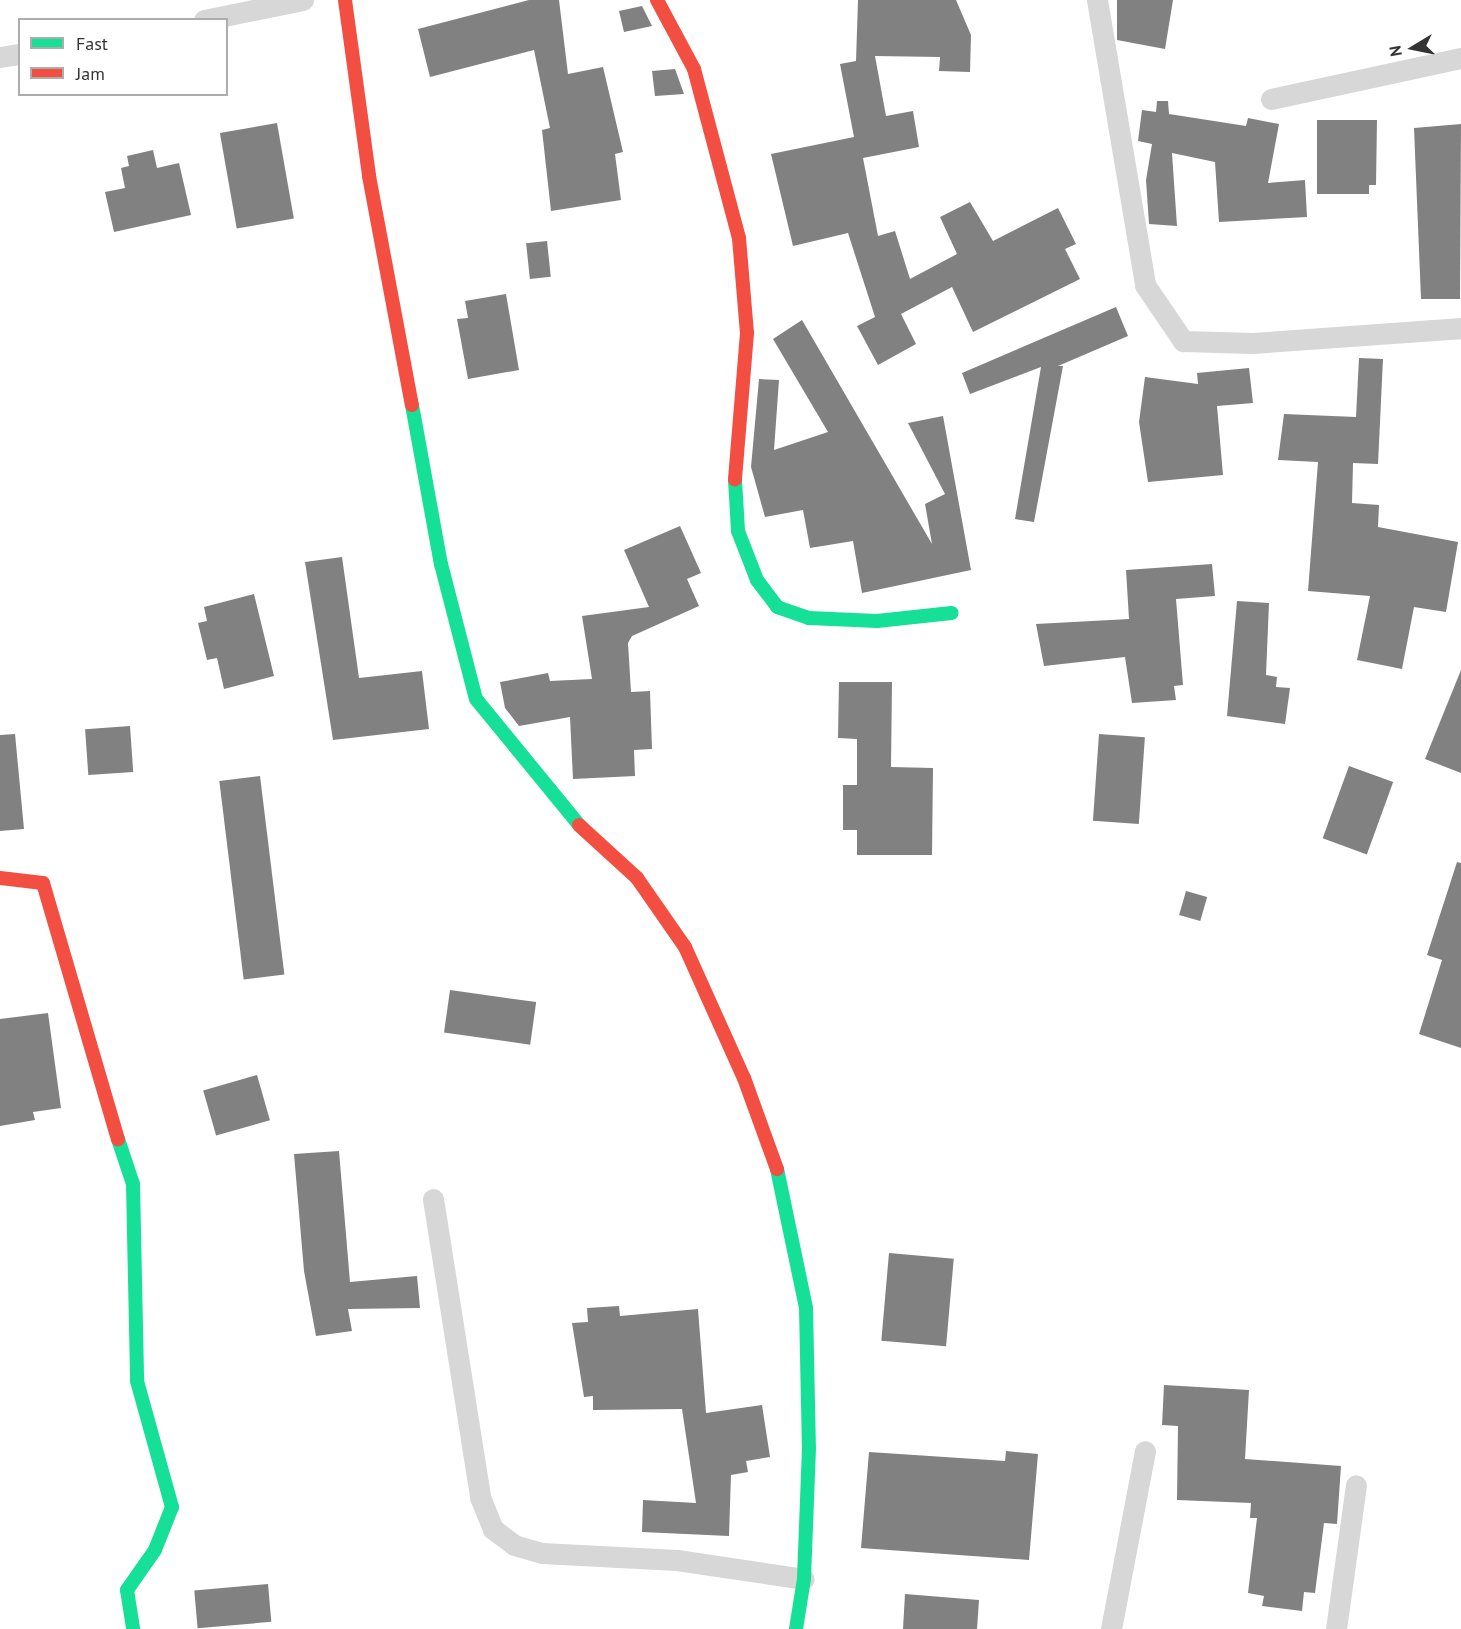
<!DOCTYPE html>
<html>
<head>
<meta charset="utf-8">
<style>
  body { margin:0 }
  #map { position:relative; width:1461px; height:1629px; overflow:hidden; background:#fff; font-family:"PT Sans",sans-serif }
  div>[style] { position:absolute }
  .building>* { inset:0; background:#818181; transform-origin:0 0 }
  .street>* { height:21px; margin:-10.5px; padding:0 10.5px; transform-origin:10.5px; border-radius:10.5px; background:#d7d7d7 }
  .fast>* { height:14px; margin:-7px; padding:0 7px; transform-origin:7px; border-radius:7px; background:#16e098 }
  .jam>* { height:14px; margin:-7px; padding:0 7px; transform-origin:7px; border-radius:7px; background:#f24e42 }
  span { translate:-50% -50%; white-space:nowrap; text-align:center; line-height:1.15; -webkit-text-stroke:6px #fff; paint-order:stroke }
  .legend { position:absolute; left:18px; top:18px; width:210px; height:78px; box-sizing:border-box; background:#fff; border:2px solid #adadad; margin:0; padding:8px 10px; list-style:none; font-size:18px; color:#333 }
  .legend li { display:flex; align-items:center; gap:12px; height:30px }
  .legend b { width:30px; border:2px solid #adadad }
  .north { position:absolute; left:1383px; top:18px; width:60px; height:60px; -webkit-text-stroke:4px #fff; paint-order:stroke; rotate:260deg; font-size:16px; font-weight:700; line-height:24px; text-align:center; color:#333 }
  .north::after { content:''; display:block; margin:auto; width:21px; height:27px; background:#333; clip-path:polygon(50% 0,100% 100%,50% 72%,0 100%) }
</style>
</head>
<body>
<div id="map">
  <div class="building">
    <i style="clip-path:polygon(529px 0,559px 0,568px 74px,603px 67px,623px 152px,615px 154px,621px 200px,551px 211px,542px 130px,550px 128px,534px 50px,430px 77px,418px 29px)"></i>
    <i style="clip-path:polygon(858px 0,956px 0,971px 35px,970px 72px,939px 71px,940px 57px,875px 56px,886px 116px,913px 111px,919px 147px,863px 158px,878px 236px,895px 231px,910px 279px,957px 254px,940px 217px,970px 202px,993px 241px,1058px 208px,1076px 244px,1065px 249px,1080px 279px,973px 332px,952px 287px,901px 314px,916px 344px,878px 365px,857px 326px,875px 317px,848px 233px,793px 246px,771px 154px,854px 137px,840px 64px,856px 61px)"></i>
    <i style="clip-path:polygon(1117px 0,1173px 0,1165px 49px,1117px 40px)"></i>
    <i style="clip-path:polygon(642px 6px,652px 26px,624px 32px,619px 11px)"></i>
    <i style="clip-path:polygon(675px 69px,684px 94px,655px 96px,652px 71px)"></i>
    <i style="clip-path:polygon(1157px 101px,1168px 101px,1169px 114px,1246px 126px,1248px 118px,1279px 124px,1268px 183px,1305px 180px,1307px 217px,1219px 222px,1215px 162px,1172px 153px,1177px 226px,1149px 224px,1146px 180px,1152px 144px,1138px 141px,1142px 110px,1156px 112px)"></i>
    <i style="clip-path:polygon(1317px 120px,1377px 120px,1376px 185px,1369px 185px,1369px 194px,1317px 194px)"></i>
    <i style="left:277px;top:123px;width:97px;height:58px;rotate:80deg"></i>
    <i style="clip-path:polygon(1461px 124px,1460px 299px,1421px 299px,1414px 128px)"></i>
    <i style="clip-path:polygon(153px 150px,157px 168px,179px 163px,191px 215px,114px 232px,105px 192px,125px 188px,121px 168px,129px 166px,127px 156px)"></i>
    <i style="left:547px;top:241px;width:36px;height:21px;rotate:84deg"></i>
    <i style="clip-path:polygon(506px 294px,519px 370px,468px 379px,457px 319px,468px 318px,465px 301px)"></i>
    <i style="clip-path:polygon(1116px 307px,1128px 336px,1058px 366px,1063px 366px,1034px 522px,1015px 519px,1041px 367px,970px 394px,962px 373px)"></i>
    <i style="clip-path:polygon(802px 320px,932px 544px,925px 504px,945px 494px,908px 423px,943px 416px,971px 570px,862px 593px,853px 541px,810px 548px,803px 510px,765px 517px,751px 467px,759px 379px,779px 380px,774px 450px,828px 432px,773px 339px)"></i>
    <i style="clip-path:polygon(1359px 358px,1383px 359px,1378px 464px,1353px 463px,1352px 503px,1379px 505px,1378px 527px,1458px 542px,1446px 612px,1414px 607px,1402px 669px,1357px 660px,1370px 596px,1308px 591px,1318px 462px,1278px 460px,1284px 414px,1356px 417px)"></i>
    <i style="clip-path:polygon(1249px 368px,1253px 403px,1217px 406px,1223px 475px,1148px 482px,1139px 422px,1145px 377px,1198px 384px,1197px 373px)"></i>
    <i style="clip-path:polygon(680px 526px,701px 573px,687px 579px,699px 606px,632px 636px,628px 643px,631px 692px,650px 691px,652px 749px,634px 750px,635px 776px,573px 779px,570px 717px,519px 726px,505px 708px,500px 682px,548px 673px,550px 681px,592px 679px,582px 616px,649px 607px,624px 550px)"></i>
    <i style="clip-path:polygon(342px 557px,359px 678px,422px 671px,429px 729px,333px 740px,305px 562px)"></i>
    <i style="clip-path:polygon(1212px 564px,1215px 596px,1176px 599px,1183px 685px,1174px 686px,1176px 700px,1132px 703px,1125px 657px,1044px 666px,1036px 624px,1129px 619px,1126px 570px)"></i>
    <i style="clip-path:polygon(254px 594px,274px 676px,224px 689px,217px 658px,207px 660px,198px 623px,207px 621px,204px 607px)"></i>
    <i style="clip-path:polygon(1237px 601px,1269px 603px,1266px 675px,1277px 677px,1276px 687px,1290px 688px,1285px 724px,1227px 716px)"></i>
    <i style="clip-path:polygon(1461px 670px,1461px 773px,1425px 759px)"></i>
    <i style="clip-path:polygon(839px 682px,892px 682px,891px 767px,933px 768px,932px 855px,857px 855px,857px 830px,843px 830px,843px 785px,857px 785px,857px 739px,838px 738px)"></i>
    <i style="left:130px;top:726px;width:46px;height:45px;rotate:86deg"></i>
    <i style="clip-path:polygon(15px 734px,24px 829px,0 831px,0 735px)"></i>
    <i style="left:1099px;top:734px;width:46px;height:87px;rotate:4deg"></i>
    <i style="left:1349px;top:766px;width:47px;height:77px;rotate:20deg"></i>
    <i style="left:260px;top:776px;width:200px;height:41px;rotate:83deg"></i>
    <i style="clip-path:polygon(1457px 862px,1461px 863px,1461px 1048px,1419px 1034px,1442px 960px,1427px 955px)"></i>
    <i style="left:1186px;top:891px;width:22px;height:25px;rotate:16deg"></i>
    <i style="left:450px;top:990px;width:87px;height:43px;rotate:8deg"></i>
    <i style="clip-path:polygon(48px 1013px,61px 1108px,33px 1112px,35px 1120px,0 1126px,0 1019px)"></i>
    <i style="left:257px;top:1075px;width:47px;height:56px;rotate:74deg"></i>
    <i style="clip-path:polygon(339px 1151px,350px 1282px,417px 1276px,420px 1308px,348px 1309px,352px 1331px,316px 1336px,304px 1271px,294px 1154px)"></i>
    <i style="left:889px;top:1253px;width:65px;height:88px;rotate:5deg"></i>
    <i style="clip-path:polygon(619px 1306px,620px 1316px,698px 1309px,706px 1413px,762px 1405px,770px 1457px,746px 1461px,748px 1472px,731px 1475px,729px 1536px,642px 1532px,643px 1500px,696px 1503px,682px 1409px,593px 1410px,593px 1396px,584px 1397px,572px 1323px,588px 1322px,587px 1308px)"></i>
    <i style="clip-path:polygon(1164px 1385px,1249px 1390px,1245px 1459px,1341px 1466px,1337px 1524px,1324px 1523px,1315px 1593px,1304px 1592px,1302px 1611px,1262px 1606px,1264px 1596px,1248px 1593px,1257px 1518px,1250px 1518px,1251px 1503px,1177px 1500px,1178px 1426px,1162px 1425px)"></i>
    <i style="clip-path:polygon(1006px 1451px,1038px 1454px,1029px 1560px,861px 1548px,869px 1452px,1005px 1461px)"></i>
    <i style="left:268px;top:1584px;width:38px;height:74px;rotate:85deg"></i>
    <i style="clip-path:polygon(905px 1594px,979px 1600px,977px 1629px,903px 1629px)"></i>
  </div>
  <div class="street">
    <i style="left:1097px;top:0;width:289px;rotate:80.4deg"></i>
    <i style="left:1145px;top:285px;width:68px;rotate:55.8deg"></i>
    <i style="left:1183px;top:341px;width:70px;rotate:1.6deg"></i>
    <i style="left:1253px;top:343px;width:209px;rotate:-4.1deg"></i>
    <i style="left:204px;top:20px;width:101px;rotate:-11.4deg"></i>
    <i style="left:0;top:57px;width:20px;rotate:-9deg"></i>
    <i style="left:1271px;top:99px;width:194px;rotate:-12.2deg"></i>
    <i style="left:433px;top:1199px;width:302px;rotate:81deg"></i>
    <i style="left:480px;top:1497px;width:35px;rotate:68deg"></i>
    <i style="left:493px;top:1529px;width:26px;rotate:37deg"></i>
    <i style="left:514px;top:1545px;width:29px;rotate:16deg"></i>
    <i style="left:542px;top:1553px;width:135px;rotate:3deg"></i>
    <i style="left:677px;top:1560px;width:128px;rotate:8.5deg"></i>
    <i style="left:1111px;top:1629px;width:181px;rotate:-79.2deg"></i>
    <i style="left:1336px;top:1629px;width:145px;rotate:-82.1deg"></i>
  </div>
  <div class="fast">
    <i style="left:412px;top:405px;width:162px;rotate:79.7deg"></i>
    <i style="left:441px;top:564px;width:139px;rotate:75.5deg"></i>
    <i style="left:476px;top:699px;width:163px;rotate:50.7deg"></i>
    <i style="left:735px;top:480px;width:51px;rotate:86.6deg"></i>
    <i style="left:738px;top:531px;width:53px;rotate:68.8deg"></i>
    <i style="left:757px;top:580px;width:34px;rotate:53deg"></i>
    <i style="left:777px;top:607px;width:34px;rotate:19deg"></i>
    <i style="left:809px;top:618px;width:68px;rotate:2.5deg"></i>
    <i style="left:877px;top:621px;width:75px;rotate:-6.1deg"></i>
    <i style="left:118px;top:1139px;width:47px;rotate:71.6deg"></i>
    <i style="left:133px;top:1184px;width:197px;rotate:88.8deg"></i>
    <i style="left:137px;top:1381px;width:131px;rotate:74.5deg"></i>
    <i style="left:172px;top:1507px;width:46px;rotate:111.6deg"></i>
    <i style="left:155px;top:1550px;width:49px;rotate:125deg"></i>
    <i style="left:127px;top:1590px;width:39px;rotate:81deg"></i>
    <i style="left:777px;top:1169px;width:142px;rotate:78.2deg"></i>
    <i style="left:806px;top:1308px;width:140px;rotate:88.8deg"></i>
    <i style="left:809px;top:1448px;width:131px;rotate:92.2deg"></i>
    <i style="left:804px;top:1579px;width:51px;rotate:99.1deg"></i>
  </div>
  <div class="jam">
    <i style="left:345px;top:0;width:178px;rotate:82.2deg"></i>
    <i style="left:369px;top:176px;width:233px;rotate:79.4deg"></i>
    <i style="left:657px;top:0;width:78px;rotate:61.8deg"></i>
    <i style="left:694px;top:69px;width:175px;rotate:75.1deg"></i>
    <i style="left:739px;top:238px;width:95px;rotate:85.2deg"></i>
    <i style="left:747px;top:333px;width:147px;rotate:94.7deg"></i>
    <i style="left:579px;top:825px;width:79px;rotate:42.4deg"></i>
    <i style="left:637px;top:878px;width:84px;rotate:55.2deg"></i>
    <i style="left:685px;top:947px;width:144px;rotate:65.8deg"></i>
    <i style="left:744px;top:1078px;width:97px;rotate:70.1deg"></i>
    <i style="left:0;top:878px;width:43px;rotate:6.6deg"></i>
    <i style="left:43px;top:883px;width:267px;rotate:73.7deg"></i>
  </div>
  <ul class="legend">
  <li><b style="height:8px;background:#16e098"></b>Fast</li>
  <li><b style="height:8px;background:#f24e42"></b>Jam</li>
  </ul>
  <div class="north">N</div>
</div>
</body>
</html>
